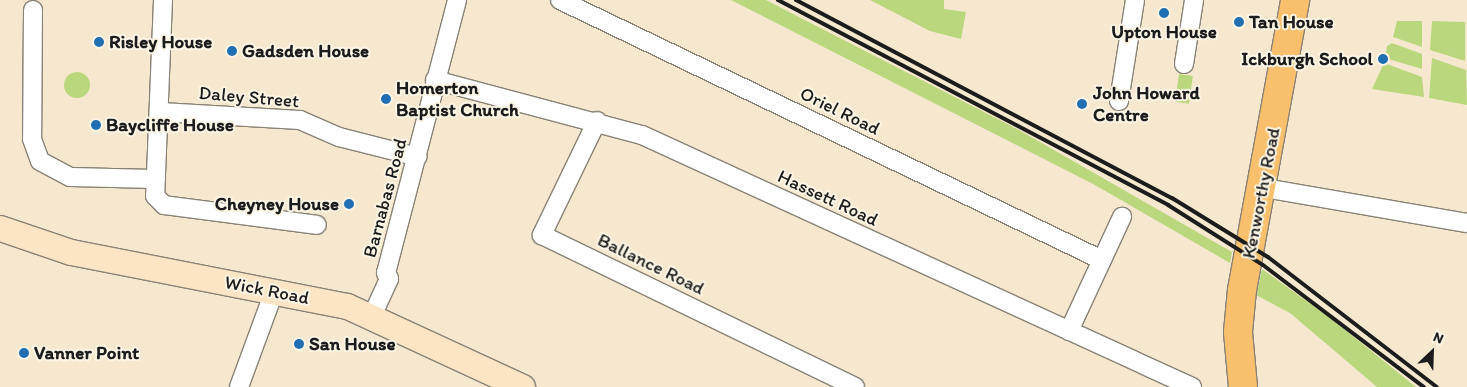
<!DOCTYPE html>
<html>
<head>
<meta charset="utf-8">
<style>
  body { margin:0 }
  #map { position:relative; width:1467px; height:387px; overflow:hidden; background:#f5e8cf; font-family:Itim,sans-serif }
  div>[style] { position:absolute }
  .green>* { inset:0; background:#bad77e; transform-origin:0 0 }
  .round { border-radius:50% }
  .roads { filter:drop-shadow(1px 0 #888276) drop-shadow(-1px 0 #888276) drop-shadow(0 1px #888276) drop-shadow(0 -1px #888276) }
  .street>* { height:18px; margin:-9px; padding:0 9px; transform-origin:9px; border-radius:9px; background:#fff }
  .secondary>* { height:25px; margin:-12.5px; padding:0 12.5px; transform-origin:12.5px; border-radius:12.5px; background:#fce5c4 }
  .highway>* { height:28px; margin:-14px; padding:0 14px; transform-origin:14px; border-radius:14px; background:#f8bf6c }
  .rail>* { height:4px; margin:-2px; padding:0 2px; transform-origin:2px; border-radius:2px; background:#1c1c1c }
  .dots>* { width:14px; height:14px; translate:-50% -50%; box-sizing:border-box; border:2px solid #fcf5e5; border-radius:50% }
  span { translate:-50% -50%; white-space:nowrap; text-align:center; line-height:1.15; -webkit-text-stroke:4px #fcf5e5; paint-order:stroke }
  .poi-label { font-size:19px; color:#1c1c1c; font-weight:700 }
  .left { translate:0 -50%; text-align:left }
  .right { translate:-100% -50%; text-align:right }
  .street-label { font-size:19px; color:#1c1c1c }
  .north { position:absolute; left:1407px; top:327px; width:50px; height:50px; -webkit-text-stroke:4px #fcf5e5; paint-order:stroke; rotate:24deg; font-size:14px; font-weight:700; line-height:20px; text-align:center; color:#1c1c1c }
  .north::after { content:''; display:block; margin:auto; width:18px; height:22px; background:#1c1c1c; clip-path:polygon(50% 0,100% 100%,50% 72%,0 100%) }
</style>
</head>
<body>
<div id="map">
  <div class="green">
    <i style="clip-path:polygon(731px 0,766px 0,1019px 130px,1232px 252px,1230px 263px,1095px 185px)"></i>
    <i style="clip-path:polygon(870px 0,944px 0,944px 9px,966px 12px,961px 39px,930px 31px)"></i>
    <i style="clip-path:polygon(1397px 21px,1422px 21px,1422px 47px,1393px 37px)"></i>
    <i style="clip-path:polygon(1432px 21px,1465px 22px,1465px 61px,1430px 50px)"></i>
    <i style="clip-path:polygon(1392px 43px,1422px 54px,1422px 69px,1385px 58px,1387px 46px)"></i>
    <i style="clip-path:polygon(1432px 58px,1466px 70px,1467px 105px,1429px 98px)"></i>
    <i style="clip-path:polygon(1384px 63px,1422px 77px,1424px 97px,1372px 89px)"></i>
    <i class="round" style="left:64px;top:72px;width:26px;height:26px"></i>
    <i style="left:1179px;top:74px;width:14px;height:28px;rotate:8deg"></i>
    <i style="clip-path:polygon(1262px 269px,1329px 317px,1416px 387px,1377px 387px,1290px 313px,1256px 295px)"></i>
  </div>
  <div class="roads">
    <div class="street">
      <i style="left:163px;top:0;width:196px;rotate:92.3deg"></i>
      <i style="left:155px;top:196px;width:13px;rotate:45deg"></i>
      <i style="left:164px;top:205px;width:154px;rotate:7.4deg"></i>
      <i style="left:560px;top:0;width:601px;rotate:25.63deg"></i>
      <i style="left:33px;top:10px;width:129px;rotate:90.4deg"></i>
      <i style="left:32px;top:139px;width:23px;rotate:70deg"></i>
      <i style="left:40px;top:161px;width:34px;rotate:28deg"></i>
      <i style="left:70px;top:177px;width:86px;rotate:1.3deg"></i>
      <i style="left:1184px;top:64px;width:65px;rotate:-81.1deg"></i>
      <i style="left:435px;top:80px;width:214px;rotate:14.9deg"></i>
      <i style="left:642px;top:135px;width:605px;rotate:24.62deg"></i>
      <i style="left:1119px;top:101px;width:102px;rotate:-81deg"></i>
      <i style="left:161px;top:112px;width:139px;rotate:3.3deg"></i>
      <i style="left:300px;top:120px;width:43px;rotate:23.6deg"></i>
      <i style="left:339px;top:137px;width:81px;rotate:14.2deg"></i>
      <i style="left:597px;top:121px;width:127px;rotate:115.8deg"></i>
      <i style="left:542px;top:235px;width:348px;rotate:25.9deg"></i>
      <i style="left:1264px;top:188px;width:206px;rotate:9.8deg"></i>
      <i style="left:372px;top:316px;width:41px;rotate:-65.3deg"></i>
      <i style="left:389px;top:279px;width:7px;rotate:-117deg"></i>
      <i style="left:386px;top:273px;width:282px;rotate:-75.4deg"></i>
      <i style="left:1069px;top:331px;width:126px;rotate:-65.1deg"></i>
      <i style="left:239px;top:387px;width:104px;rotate:-69.8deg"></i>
    </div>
    <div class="secondary">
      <i style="left:0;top:228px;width:75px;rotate:18.7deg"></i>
      <i style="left:71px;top:252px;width:281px;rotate:11.1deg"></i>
      <i style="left:347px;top:306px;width:193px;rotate:24.8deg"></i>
    </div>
    <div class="highway">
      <i style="left:1243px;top:387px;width:55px;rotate:-95.2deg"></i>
      <i style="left:1238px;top:332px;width:42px;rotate:-84.6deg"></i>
      <i style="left:1242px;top:290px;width:295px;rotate:-79.6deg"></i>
    </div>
  </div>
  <div class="rail">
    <i style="left:778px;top:0;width:441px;rotate:27.7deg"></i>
    <i style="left:1168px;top:205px;width:112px;rotate:32.3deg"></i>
    <i style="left:1263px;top:265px;width:202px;rotate:37.2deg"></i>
    <i style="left:796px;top:0;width:425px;rotate:27.8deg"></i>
    <i style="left:1172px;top:198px;width:113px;rotate:31.6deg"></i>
    <i style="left:1268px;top:257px;width:213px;rotate:37.6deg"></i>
  </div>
  <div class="dots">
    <i style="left:1164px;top:13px;background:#1f6fb2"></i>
    <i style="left:1239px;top:22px;background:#1f6fb2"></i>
    <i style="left:99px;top:42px;background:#1f6fb2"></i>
    <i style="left:232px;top:51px;background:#1f6fb2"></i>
    <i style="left:1383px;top:59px;background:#1f6fb2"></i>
    <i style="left:386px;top:99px;background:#1f6fb2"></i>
    <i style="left:1082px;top:104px;background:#1f6fb2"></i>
    <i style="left:96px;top:125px;background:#1f6fb2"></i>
    <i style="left:349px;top:204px;background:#1f6fb2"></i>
    <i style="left:299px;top:344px;background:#1f6fb2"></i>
    <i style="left:24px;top:353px;background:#1f6fb2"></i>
  </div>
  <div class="poi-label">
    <span class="left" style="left:1249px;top:22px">Tan House</span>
    <span style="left:1164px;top:32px">Upton House</span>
    <span class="left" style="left:109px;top:42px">Risley House</span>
    <span class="left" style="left:242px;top:51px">Gadsden House</span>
    <span class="right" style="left:1373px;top:59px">Ickburgh School</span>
    <span class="left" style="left:396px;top:99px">Homerton<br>Baptist Church</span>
    <span class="left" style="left:1093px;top:104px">John Howard<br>Centre</span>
    <span class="left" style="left:106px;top:125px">Baycliffe House</span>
    <span class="right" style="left:339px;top:204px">Cheyney House</span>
    <span class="left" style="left:309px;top:344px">San House</span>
    <span class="left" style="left:34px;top:353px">Vanner Point</span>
  </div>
  <div class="street-label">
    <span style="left:249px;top:97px;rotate:5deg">Daley Street</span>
    <span style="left:840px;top:111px;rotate:26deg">Oriel Road</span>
    <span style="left:1261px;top:193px;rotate:-79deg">Kenworthy Road</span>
    <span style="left:385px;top:198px;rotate:-75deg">Barnabas Road</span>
    <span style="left:828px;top:198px;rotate:25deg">Hassett Road</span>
    <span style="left:651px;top:264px;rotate:26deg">Ballance Road</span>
    <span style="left:267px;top:290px;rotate:11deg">Wick Road</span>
  </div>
  <div class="north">N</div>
</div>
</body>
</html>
